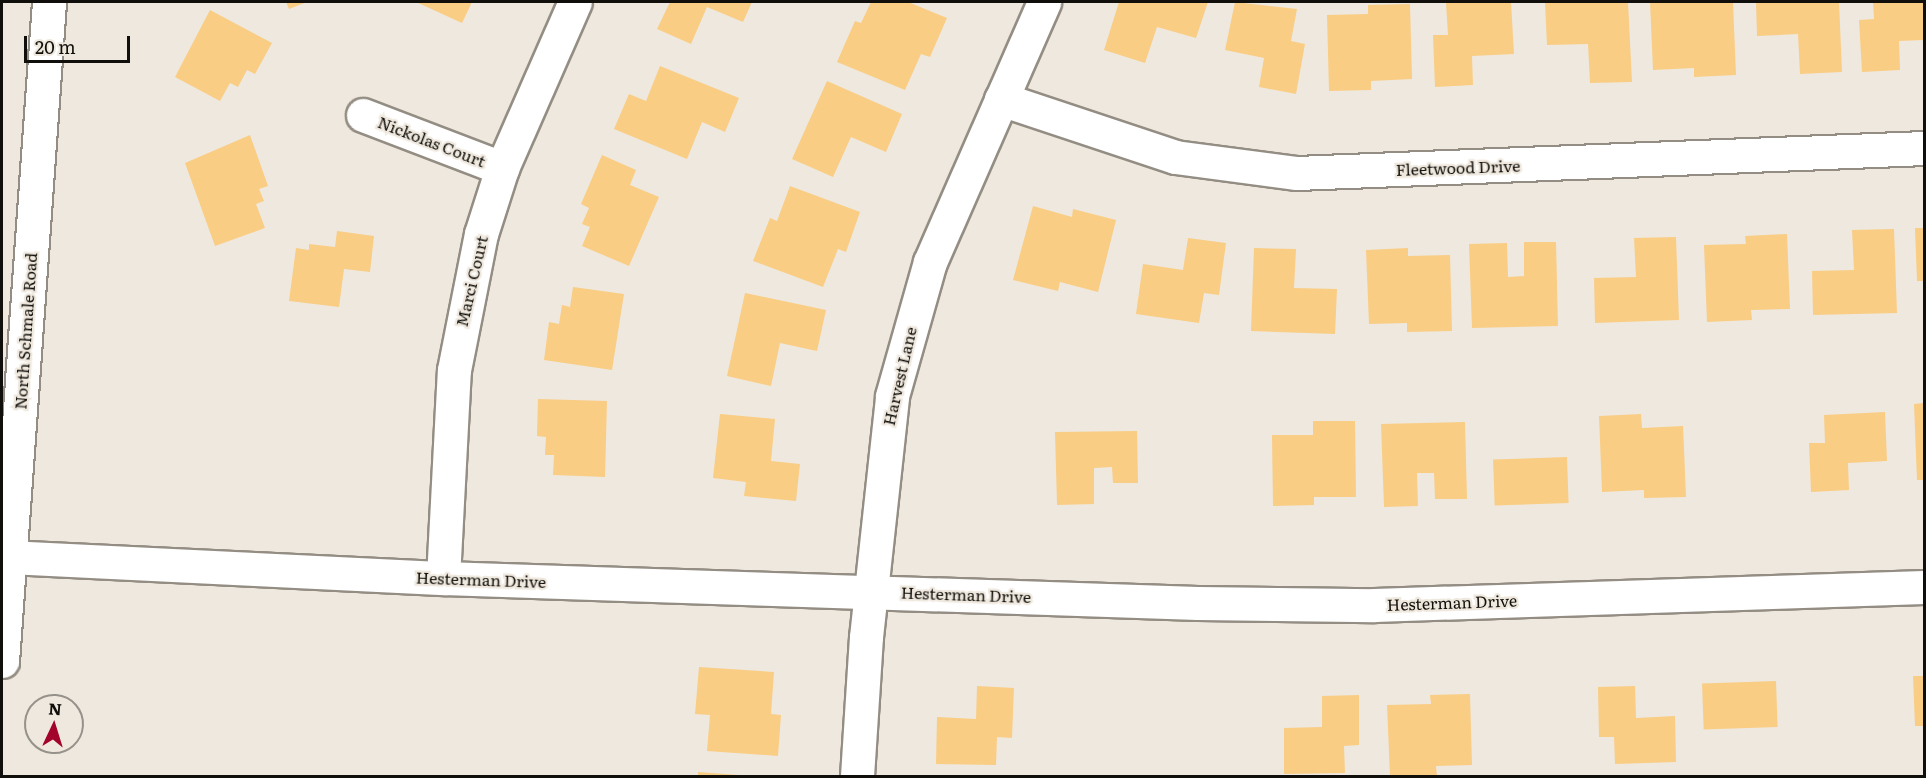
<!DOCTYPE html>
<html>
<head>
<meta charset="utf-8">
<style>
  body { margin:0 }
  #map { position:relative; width:1926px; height:778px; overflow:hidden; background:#efe8de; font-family:Literata,serif }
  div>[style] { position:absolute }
  .building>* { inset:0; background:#f9cd84; transform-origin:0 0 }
  .roads { filter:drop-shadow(2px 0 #938d83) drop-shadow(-2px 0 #938d83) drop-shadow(0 2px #938d83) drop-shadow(0 -2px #938d83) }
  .minor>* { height:33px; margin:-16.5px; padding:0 16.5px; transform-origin:16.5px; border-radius:16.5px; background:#fff }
  .tertiary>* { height:33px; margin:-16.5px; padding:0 16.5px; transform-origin:16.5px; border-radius:16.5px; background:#fff }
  span { translate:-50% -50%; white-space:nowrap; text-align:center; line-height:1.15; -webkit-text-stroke:4.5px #efe8de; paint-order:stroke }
  .street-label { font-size:16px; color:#110f0b }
  .frame { position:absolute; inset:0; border:3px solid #110f0b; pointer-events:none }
  .north { position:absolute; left:24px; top:694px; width:60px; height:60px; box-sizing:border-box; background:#efe8de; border:2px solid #96918a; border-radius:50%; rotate:4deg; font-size:16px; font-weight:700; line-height:24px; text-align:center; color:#110f0b }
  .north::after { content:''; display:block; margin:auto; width:21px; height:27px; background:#a3042b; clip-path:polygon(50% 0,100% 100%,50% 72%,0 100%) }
  .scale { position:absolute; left:24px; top:36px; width:106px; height:27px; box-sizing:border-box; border:3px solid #110f0b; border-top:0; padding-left:8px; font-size:18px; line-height:21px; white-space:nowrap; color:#110f0b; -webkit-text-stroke:4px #efe8de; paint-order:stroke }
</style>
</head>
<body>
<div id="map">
  <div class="building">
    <i style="clip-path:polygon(286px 2px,307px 2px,289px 9px)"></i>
    <i style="clip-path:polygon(416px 2px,472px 2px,462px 23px)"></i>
    <i style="clip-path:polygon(670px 2px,752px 2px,743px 22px,707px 7px,691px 44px,657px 29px)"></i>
    <i style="clip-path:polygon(871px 2px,908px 2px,947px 18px,930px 57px,921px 54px,905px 90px,837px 62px,855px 21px,861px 23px)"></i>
    <i style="clip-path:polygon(1119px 2px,1208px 2px,1196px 38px,1157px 27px,1145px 63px,1104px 50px)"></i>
    <i style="clip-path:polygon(1235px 2px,1297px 9px,1291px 41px,1305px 44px,1296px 94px,1259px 87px,1264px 58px,1225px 50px)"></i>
    <i style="clip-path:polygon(1511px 2px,1514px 54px,1472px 56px,1473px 85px,1435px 87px,1433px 35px,1448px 35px,1446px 3px)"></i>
    <i style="clip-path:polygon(1545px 2px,1628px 2px,1632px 82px,1590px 83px,1588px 44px,1547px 45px)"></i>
    <i style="clip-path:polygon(1650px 2px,1733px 2px,1736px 75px,1694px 77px,1694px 68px,1653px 70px)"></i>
    <i style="clip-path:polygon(1756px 2px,1839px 2px,1842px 72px,1800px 74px,1798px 34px,1757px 36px)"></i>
    <i style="clip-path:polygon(1873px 2px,1924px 2px,1924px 40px,1899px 41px,1900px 70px,1862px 72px,1859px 20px,1874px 19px)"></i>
    <i style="clip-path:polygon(1410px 4px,1412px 79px,1371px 81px,1371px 90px,1329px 91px,1327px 15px,1368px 14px,1368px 5px)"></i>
    <i style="clip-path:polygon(210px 10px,272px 43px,255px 74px,247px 70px,238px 87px,230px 83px,220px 101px,175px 77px)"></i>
    <i style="clip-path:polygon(660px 66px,739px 98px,725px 132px,702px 122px,687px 159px,614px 129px,629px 94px,646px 101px)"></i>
    <i style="clip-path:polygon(827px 81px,902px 114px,886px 152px,851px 137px,833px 177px,792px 159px)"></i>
    <i style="clip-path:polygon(250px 135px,268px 186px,259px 189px,264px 201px,256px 204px,265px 228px,215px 246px,185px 163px)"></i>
    <i style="clip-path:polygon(602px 155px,636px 170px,630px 185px,659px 197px,629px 266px,582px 246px,590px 227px,582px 224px,589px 208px,581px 204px)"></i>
    <i style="clip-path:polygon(790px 186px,860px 212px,846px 252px,838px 249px,823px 287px,753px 261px,770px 218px,777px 221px)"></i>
    <i style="clip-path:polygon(1033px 206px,1072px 217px,1073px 209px,1116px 220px,1098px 292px,1060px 282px,1058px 291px,1013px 280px)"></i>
    <i style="clip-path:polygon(1915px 228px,1924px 228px,1924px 281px,1917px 281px)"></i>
    <i style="clip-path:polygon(1894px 229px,1897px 313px,1813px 315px,1812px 271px,1854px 270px,1852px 230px)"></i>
    <i style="clip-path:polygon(337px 231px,374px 236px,370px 272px,344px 269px,339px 307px,289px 301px,296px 248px,309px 250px,309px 244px,335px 247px)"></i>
    <i style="clip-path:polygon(1787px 234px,1790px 309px,1751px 310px,1752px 320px,1707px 322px,1704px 245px,1746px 244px,1745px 236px)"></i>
    <i style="clip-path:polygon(1676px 237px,1679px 320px,1595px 323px,1594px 278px,1636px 277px,1634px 238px)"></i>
    <i style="clip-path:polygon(1188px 238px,1226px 243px,1219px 295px,1204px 293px,1199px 323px,1136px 314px,1143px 264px,1183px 270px)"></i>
    <i style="clip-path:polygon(1524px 242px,1556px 242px,1558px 326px,1472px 328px,1469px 244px,1507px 243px,1508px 277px,1524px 276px)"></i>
    <i style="clip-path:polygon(1254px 248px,1296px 249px,1294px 288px,1337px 289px,1335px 334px,1251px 331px)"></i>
    <i style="clip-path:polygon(1408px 248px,1408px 256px,1450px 255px,1452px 331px,1407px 332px,1407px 323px,1369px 324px,1366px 250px)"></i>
    <i style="clip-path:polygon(573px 287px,624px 294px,612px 370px,544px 360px,549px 322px,559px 324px,562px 305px,570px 307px)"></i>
    <i style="clip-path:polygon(745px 293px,826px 310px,817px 351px,780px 343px,771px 386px,727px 376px)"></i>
    <i style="clip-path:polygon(538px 399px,607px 401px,605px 477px,553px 475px,554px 455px,545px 455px,546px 437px,537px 436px)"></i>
    <i style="clip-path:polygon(1924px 403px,1924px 480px,1917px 480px,1914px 404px)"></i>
    <i style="clip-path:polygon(1885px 412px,1887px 461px,1848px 463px,1849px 490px,1811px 492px,1809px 443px,1825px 443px,1824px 415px)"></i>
    <i style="clip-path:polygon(720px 414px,775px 419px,771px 461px,800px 464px,796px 501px,744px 496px,746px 482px,713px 478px)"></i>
    <i style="clip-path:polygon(1641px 414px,1642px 428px,1683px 426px,1686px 497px,1644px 498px,1644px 490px,1602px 492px,1599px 416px)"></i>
    <i style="clip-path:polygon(1313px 421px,1355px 421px,1356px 497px,1314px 497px,1314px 505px,1273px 506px,1272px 435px,1313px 435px)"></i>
    <i style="clip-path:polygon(1465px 422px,1467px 499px,1435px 499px,1434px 473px,1417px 473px,1418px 506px,1384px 507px,1381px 424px)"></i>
    <i style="clip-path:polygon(1137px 431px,1138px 483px,1113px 483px,1112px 467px,1094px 468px,1094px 504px,1057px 505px,1055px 432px)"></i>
    <i style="left:1567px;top:457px;width:46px;height:74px;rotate:88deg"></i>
    <i style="clip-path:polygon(699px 667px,774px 672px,771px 714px,781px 715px,778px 756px,707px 751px,710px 715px,695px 714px)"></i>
    <i style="clip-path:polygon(1913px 676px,1924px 676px,1924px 726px,1915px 726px)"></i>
    <i style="left:1776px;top:681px;width:46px;height:74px;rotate:88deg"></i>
    <i style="clip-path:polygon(977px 686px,1014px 688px,1012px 738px,997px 737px,996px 765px,936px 764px,937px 717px,976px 719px)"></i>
    <i style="clip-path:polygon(1635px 686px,1636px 718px,1675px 716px,1676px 762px,1615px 764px,1614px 737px,1599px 737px,1598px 687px)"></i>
    <i style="clip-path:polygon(1470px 694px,1472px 765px,1436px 766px,1437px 776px,1390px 776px,1387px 705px,1431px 704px,1430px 695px)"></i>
    <i style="clip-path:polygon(1359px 695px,1359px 745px,1344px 746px,1345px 773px,1284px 774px,1284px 728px,1322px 727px,1322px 696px)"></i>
    <i style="clip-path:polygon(698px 772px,739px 775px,739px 776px,698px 776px)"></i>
  </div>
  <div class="roads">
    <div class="minor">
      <i style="left:1001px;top:99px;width:183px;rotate:18.4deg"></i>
      <i style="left:1175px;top:157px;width:123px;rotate:7.5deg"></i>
      <i style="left:1297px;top:173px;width:627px;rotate:-2.28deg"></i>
      <i style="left:363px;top:115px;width:149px;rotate:20.9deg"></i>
      <i style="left:9px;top:557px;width:435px;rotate:2.8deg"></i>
      <i style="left:443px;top:578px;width:755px;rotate:1.9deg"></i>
      <i style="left:1198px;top:603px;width:176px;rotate:0.7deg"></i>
      <i style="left:1374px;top:605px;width:550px;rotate:-1.87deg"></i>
      <i style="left:443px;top:578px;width:208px;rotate:-87deg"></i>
      <i style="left:454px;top:370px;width:139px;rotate:-78.8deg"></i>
      <i style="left:481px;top:234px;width:69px;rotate:-72.3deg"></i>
      <i style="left:502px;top:168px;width:181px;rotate:-66.3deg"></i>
      <i style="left:857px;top:776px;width:139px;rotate:-86.3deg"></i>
      <i style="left:866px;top:637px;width:242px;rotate:-83.8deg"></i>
      <i style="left:892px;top:396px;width:139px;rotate:-74.2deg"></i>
      <i style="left:930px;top:262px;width:284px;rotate:-66.3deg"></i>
    </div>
    <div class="tertiary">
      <i style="left:2px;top:661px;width:661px;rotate:-85.92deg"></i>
    </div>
  </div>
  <div class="street-label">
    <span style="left:432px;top:141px;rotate:21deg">Nickolas Court</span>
    <span style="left:1458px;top:167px;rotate:-2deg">Fleetwood Drive</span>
    <span style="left:471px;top:281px;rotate:-77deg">Marci Court</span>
    <span style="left:25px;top:331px;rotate:-86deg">North Schmale Road</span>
    <span style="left:899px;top:376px;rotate:-77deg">Harvest Lane</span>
    <span style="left:481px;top:579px;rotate:2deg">Hesterman Drive</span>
    <span style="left:966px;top:594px;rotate:2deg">Hesterman Drive</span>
    <span style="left:1452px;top:602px;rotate:-2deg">Hesterman Drive</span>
  </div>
  <div class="frame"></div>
  <div class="north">N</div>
  <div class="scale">20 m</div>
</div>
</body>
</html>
